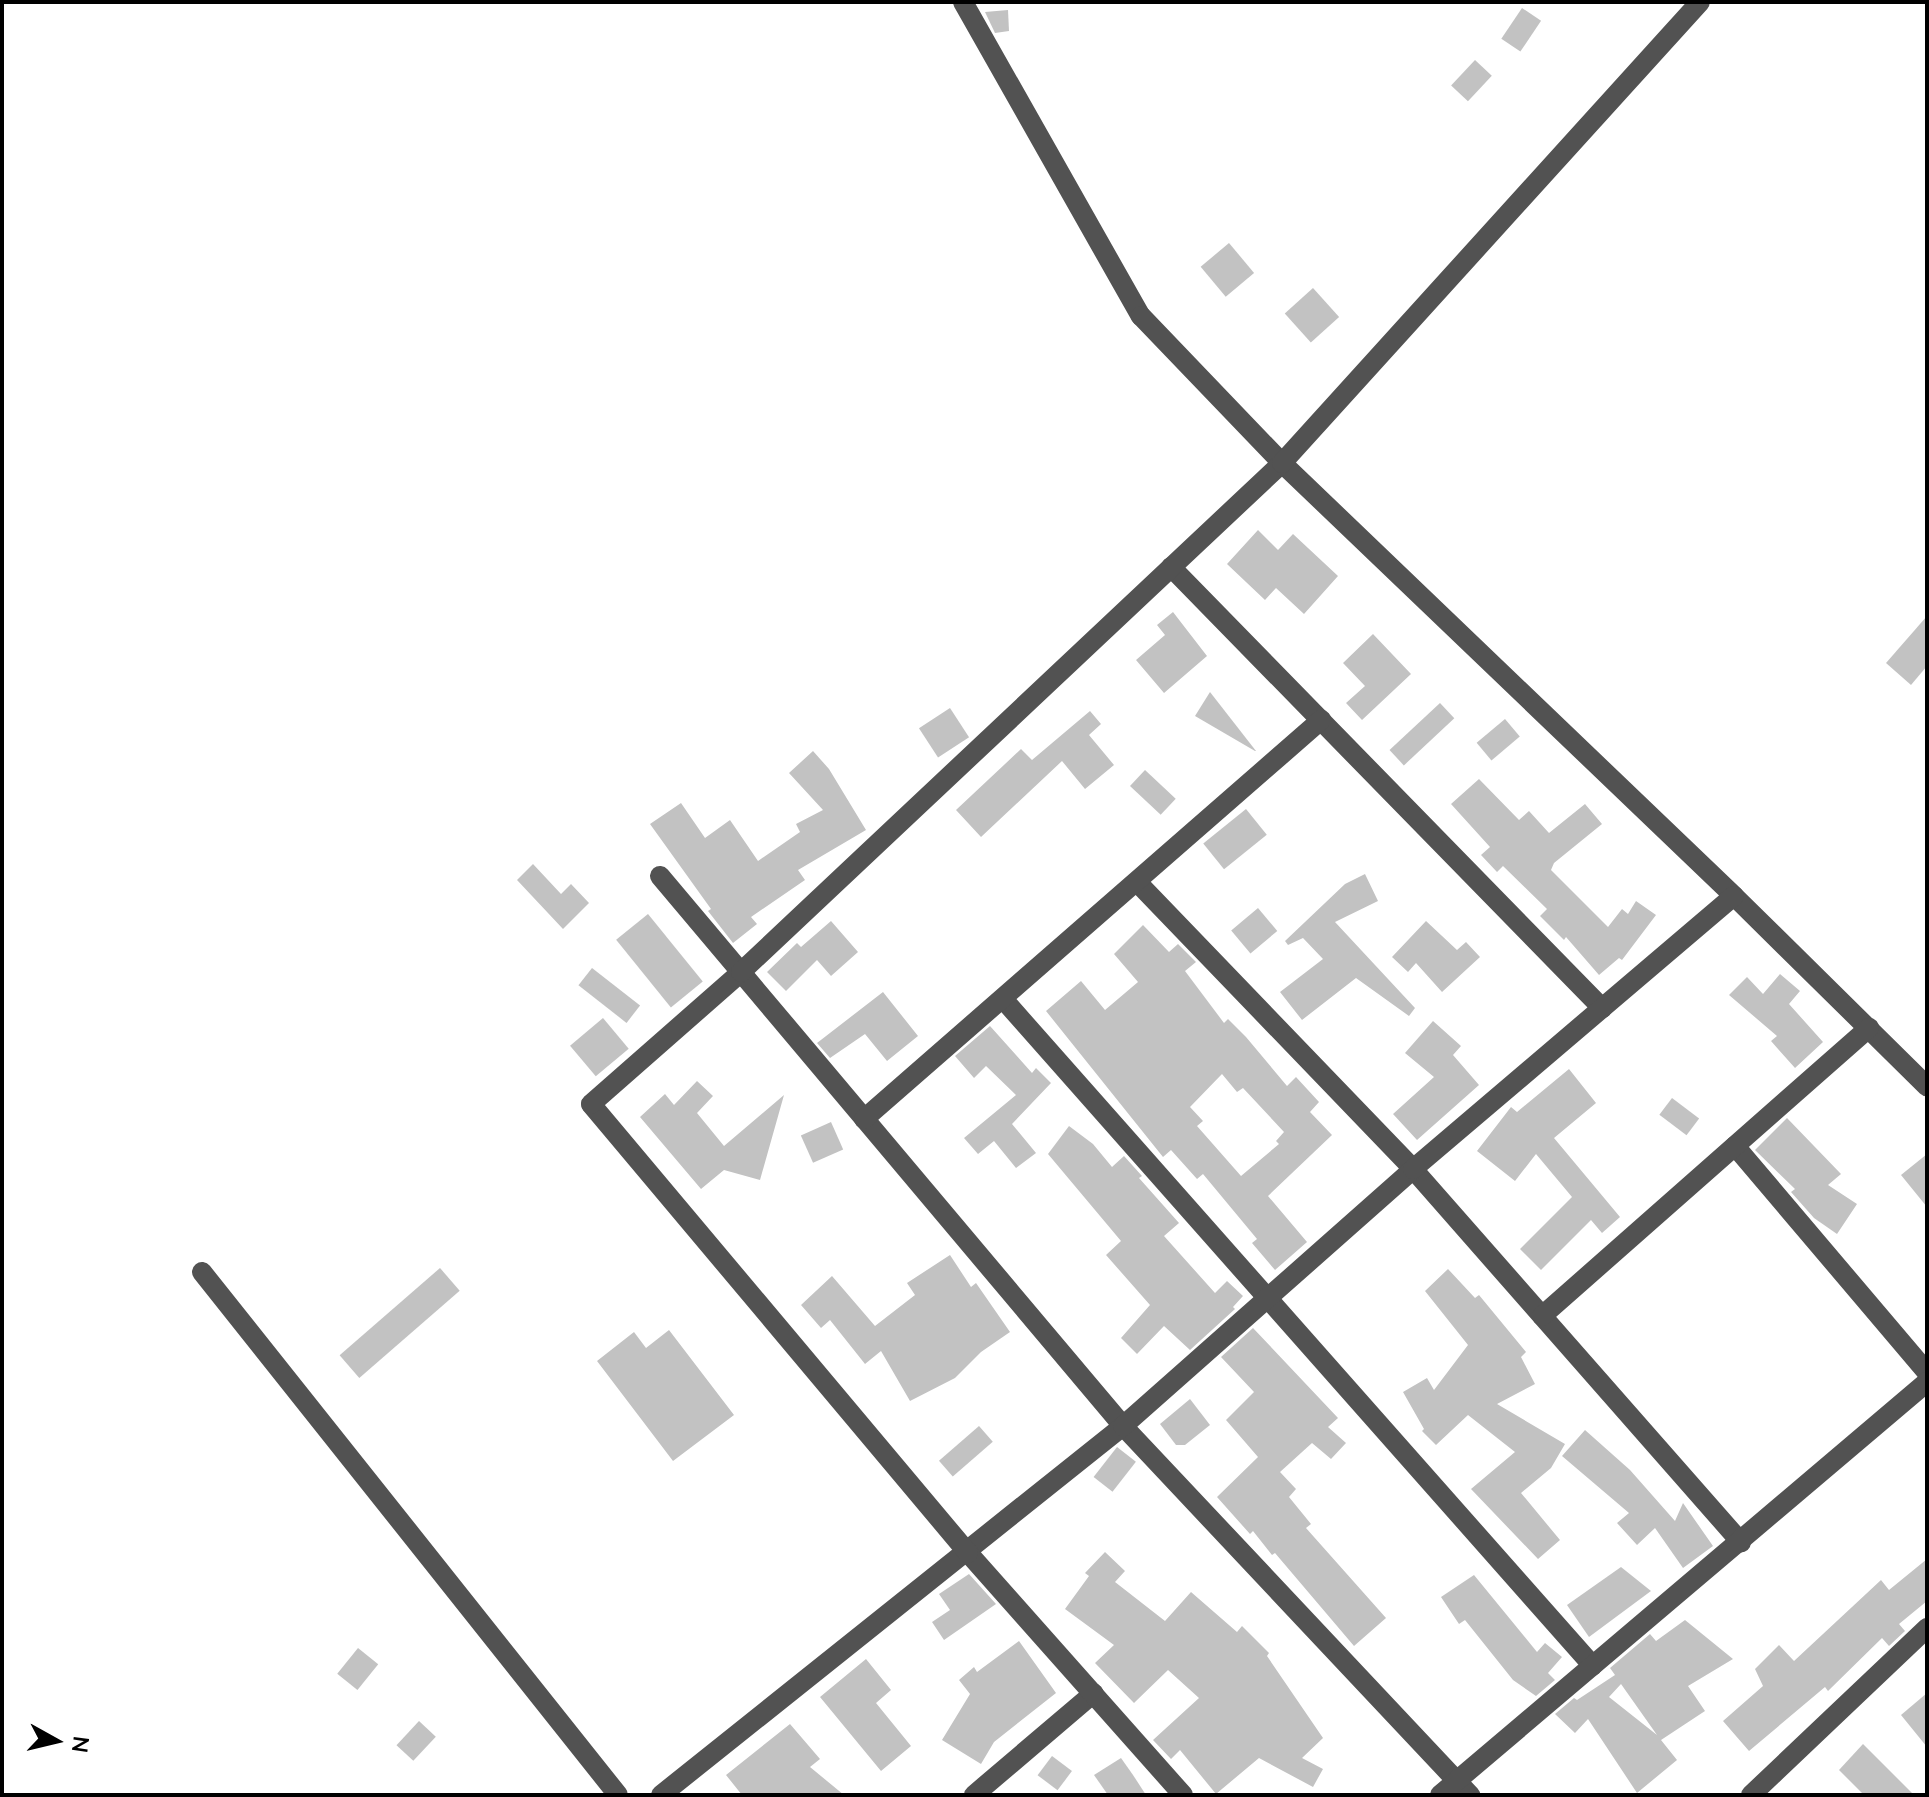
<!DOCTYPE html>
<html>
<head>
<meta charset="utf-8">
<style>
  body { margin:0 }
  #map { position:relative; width:1929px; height:1797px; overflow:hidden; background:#fff; font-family:"Nunito Sans",sans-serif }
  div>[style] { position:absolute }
  .building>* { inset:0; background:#c2c2c2; transform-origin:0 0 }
  .minor>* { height:20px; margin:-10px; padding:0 10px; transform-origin:10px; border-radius:10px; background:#525252 }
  span { translate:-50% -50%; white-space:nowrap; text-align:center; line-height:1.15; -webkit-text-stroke:6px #fff; paint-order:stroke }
  .frame { position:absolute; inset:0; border:4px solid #000; pointer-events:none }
  .north { position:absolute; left:16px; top:1701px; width:80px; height:80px; -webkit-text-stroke:6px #fff; paint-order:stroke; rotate:98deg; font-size:22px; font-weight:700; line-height:32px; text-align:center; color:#000 }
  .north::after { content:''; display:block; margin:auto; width:28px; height:36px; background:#000; clip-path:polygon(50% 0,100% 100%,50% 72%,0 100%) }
</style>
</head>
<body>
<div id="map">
  <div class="building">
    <i style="left:1522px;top:8px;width:23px;height:37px;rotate:34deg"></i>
    <i style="clip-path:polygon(1008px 10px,1009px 31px,995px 33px,985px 12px)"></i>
    <i style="left:1475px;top:60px;width:23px;height:35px;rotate:43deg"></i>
    <i style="left:1229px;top:243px;width:39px;height:37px;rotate:50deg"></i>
    <i style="left:1313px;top:288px;width:39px;height:38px;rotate:48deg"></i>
    <i style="clip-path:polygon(1258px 530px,1278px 550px,1293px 534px,1338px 576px,1304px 614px,1276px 588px,1265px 600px,1227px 564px)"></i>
    <i style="clip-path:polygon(1173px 612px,1207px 656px,1164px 693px,1136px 660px,1165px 635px,1157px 625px)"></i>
    <i style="clip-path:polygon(1927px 616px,1927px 666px,1911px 685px,1886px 663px)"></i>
    <i style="clip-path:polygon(1373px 634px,1411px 674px,1362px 720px,1346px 703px,1365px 686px,1343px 663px)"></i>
    <i style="clip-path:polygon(1210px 692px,1256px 751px,1255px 751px,1195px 716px)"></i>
    <i style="left:1440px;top:703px;width:21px;height:69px;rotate:47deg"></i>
    <i style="left:950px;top:708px;width:35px;height:37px;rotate:57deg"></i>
    <i style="clip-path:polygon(1090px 711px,1101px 724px,1089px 735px,1114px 765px,1085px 789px,1062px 761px,981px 837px,956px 810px,1021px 749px,1032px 760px)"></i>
    <i style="left:1505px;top:719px;width:23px;height:37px;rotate:50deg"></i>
    <i style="clip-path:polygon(813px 751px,829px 769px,866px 830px,798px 870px,805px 880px,751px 917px,757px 924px,733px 943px,708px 911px,711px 909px,650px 824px,681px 803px,705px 838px,730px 820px,758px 861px,800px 832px,796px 824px,823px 810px,789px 773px)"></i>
    <i style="left:1145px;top:770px;width:42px;height:22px;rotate:43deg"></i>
    <i style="clip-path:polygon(1479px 779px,1519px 820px,1529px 811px,1549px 833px,1585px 804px,1602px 824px,1554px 863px,1551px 870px,1608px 927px,1622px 909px,1628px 914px,1636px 901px,1656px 915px,1622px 960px,1619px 958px,1599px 975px,1566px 937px,1564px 940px,1540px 916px,1547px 909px,1503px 866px,1497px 872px,1481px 855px,1490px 847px,1451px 804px)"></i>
    <i style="left:1246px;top:809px;width:33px;height:55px;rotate:51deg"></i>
    <i style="clip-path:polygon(533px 864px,561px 894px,571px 884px,589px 903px,563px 929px,517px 880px)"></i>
    <i style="clip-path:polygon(1365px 874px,1378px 901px,1335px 922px,1415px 1008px,1409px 1016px,1356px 978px,1302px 1020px,1280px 992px,1323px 959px,1303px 938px,1288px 945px,1285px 941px,1345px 884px)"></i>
    <i style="left:1258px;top:908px;width:30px;height:35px;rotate:50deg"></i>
    <i style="left:648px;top:914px;width:87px;height:41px;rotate:51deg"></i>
    <i style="clip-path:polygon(831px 921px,858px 952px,831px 976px,817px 960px,786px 991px,767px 972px,797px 943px,801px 947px)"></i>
    <i style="clip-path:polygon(1426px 921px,1457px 950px,1466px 942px,1480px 957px,1442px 992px,1416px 963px,1408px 972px,1392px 957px)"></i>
    <i style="clip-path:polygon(evenodd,1143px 925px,1169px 952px,1178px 944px,1196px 962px,1185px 971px,1224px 1023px,1228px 1019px,1246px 1037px,1287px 1086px,1296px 1077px,1319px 1102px,1310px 1112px,1332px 1135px,1268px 1196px,1307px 1242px,1275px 1270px,1252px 1243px,1257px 1239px,1203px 1174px,1197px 1179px,1171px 1150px,1163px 1157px,1046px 1011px,1081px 981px,1105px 1010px,1138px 982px,1114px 954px,1143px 925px,1222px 1074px,1237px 1092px,1243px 1088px,1284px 1132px,1276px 1141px,1279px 1144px,1241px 1176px,1197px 1126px,1203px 1121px,1190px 1107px,1222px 1074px)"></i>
    <i style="left:592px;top:968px;width:61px;height:22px;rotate:38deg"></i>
    <i style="clip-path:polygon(1780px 974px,1800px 991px,1789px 1004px,1823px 1042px,1795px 1068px,1771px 1041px,1777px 1036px,1729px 995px,1747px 977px,1763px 994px)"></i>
    <i style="clip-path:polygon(883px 992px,918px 1036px,887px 1061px,865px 1034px,830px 1058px,817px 1043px)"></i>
    <i style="left:603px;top:1018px;width:40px;height:43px;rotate:50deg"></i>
    <i style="clip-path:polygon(1433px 1021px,1461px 1046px,1453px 1055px,1479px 1085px,1417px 1140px,1393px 1114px,1434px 1077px,1405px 1053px)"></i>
    <i style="clip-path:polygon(990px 1026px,1032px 1073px,1036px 1068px,1051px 1083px,1012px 1124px,1036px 1153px,1016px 1168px,994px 1141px,978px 1154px,964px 1138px,1016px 1095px,986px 1066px,974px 1078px,955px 1056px)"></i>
    <i style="clip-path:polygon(1569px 1069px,1596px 1103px,1554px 1138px,1620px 1217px,1602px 1233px,1591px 1220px,1541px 1270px,1520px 1249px,1572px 1197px,1536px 1154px,1515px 1181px,1477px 1151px,1511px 1107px,1517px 1112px)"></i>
    <i style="clip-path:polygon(697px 1081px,713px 1096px,697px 1113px,724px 1146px,784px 1095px,760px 1180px,724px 1170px,701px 1189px,640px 1117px,665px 1094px,674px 1105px)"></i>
    <i style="left:1672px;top:1098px;width:34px;height:21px;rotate:37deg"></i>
    <i style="clip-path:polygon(1787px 1118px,1841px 1174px,1828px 1185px,1857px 1204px,1837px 1234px,1814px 1218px,1791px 1192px,1795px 1189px,1755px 1150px)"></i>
    <i style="left:831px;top:1122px;width:30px;height:33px;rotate:66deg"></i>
    <i style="clip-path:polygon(1069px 1126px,1093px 1144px,1112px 1167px,1124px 1156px,1142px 1176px,1139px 1178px,1179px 1223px,1164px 1236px,1215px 1293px,1227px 1281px,1243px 1296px,1233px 1307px,1235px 1309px,1190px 1350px,1164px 1326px,1137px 1354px,1121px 1338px,1150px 1305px,1106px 1255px,1121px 1241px,1048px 1154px)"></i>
    <i style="clip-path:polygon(1927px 1154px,1927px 1207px,1901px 1175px)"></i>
    <i style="clip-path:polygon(950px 1255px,971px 1287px,976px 1283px,1010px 1332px,981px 1352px,955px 1378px,910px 1401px,881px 1351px,865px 1364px,830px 1320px,821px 1328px,801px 1305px,832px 1276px,875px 1326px,915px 1295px,907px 1283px)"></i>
    <i style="left:440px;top:1268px;width:30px;height:133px;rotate:49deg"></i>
    <i style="clip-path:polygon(1448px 1269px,1475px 1298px,1479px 1295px,1526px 1352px,1521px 1357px,1535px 1384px,1497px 1404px,1565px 1444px,1551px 1468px,1521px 1493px,1560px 1540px,1538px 1559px,1471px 1489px,1515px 1452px,1468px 1415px,1436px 1445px,1422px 1431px,1424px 1429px,1403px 1392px,1427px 1378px,1434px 1390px,1468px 1345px,1425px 1291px)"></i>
    <i style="clip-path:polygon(1253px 1328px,1338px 1418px,1328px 1427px,1346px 1443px,1331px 1459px,1312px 1443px,1280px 1472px,1296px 1489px,1289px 1497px,1311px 1524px,1306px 1528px,1386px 1618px,1354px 1646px,1275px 1553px,1272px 1555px,1253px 1531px,1250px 1534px,1217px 1497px,1258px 1457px,1226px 1420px,1254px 1392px,1221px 1357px)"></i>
    <i style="clip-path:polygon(669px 1330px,734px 1415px,673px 1461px,597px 1361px,634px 1332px,646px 1348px)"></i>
    <i style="clip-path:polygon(1190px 1399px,1210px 1425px,1185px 1445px,1176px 1445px,1160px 1424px)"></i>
    <i style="left:979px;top:1426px;width:21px;height:53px;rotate:49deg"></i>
    <i style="clip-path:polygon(1585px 1430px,1630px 1470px,1675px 1521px,1683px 1503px,1713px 1546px,1683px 1568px,1655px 1528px,1637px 1545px,1617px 1523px,1629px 1513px,1562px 1456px)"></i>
    <i style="left:1117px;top:1447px;width:24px;height:38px;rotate:38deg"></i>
    <i style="clip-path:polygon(1105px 1552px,1125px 1571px,1115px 1582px,1165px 1621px,1191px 1592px,1237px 1632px,1242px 1626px,1269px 1653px,1267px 1656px,1323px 1738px,1302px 1758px,1323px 1769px,1313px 1787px,1259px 1758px,1216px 1794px,1180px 1750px,1171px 1759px,1153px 1740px,1199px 1698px,1168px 1670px,1134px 1703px,1095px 1663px,1114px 1645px,1065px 1609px,1089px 1576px,1085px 1573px)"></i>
    <i style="clip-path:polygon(1927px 1559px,1927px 1601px,1899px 1624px,1905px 1631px,1889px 1646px,1882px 1638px,1828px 1691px,1825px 1687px,1749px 1751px,1723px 1721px,1763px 1686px,1755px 1669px,1779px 1645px,1794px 1661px,1881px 1580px,1889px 1590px)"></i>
    <i style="clip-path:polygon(1621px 1567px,1651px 1591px,1589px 1637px,1567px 1605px)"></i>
    <i style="clip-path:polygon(969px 1574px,996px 1604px,944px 1640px,932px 1622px,950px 1610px,939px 1594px)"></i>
    <i style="clip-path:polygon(1474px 1575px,1537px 1652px,1545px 1643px,1562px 1657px,1548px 1673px,1555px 1680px,1536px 1696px,1513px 1680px,1465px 1620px,1459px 1624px,1441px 1597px)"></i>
    <i style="clip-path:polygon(evenodd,1685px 1620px,1733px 1659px,1688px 1686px,1705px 1711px,1661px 1740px,1677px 1760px,1637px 1793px,1588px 1719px,1575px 1733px,1555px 1714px,1574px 1698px,1577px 1700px,1615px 1675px,1610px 1668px,1650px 1634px,1656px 1641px,1685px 1620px,1621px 1684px,1657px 1735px,1609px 1697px,1621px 1684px)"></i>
    <i style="clip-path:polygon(1019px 1641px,1056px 1693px,994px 1742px,981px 1764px,942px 1740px,970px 1694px,959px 1680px,974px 1667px,977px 1672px)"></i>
    <i style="left:358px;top:1648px;width:26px;height:33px;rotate:39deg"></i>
    <i style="clip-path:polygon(866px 1659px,891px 1690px,876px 1703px,911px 1746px,881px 1771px,820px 1697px)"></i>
    <i style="clip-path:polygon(1927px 1693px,1927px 1747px,1901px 1715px)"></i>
    <i style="left:419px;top:1721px;width:23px;height:33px;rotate:43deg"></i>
    <i style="clip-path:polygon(790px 1724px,820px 1759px,810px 1767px,844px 1795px,742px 1795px,726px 1775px)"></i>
    <i style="clip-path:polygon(1863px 1744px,1914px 1795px,1864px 1795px,1839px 1770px)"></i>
    <i style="left:1052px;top:1756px;width:25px;height:24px;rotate:37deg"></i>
    <i style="clip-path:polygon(1121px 1758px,1133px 1775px,1146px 1795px,1108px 1795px,1094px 1775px)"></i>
  </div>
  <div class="minor">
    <i style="left:963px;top:2px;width:361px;rotate:60.5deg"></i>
    <i style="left:1141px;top:316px;width:204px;rotate:46.2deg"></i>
    <i style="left:1282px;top:463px;width:626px;rotate:43.77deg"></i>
    <i style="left:1734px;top:896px;width:271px;rotate:44.6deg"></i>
    <i style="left:1171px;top:567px;width:617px;rotate:45.66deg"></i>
    <i style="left:660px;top:876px;width:719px;rotate:49.91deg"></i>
    <i style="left:1123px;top:1426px;width:507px;rotate:46.76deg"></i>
    <i style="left:1138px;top:883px;width:397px;rotate:46.1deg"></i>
    <i style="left:1413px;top:1169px;width:497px;rotate:48.7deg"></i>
    <i style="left:1003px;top:999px;width:890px;rotate:48.51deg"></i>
    <i style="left:864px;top:1119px;width:607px;rotate:-41.12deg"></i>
    <i style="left:1735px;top:1146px;width:297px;rotate:49.7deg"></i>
    <i style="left:202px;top:1272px;width:668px;rotate:51.5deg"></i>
    <i style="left:1542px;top:1316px;width:436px;rotate:-41.4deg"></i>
    <i style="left:661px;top:1795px;width:591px;rotate:-38.61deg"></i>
    <i style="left:1123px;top:1426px;width:387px;rotate:-41.5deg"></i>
    <i style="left:1413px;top:1169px;width:421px;rotate:-40.4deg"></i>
    <i style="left:974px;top:1795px;width:157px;rotate:-40.4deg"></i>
    <i style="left:1183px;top:1795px;width:324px;rotate:-131.6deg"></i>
    <i style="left:968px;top:1553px;width:586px;rotate:-130.02deg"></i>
    <i style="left:591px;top:1104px;width:200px;rotate:-41.3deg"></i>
    <i style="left:741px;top:972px;width:743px;rotate:-43.25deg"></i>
    <i style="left:1282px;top:463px;width:622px;rotate:-47.8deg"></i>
    <i style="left:1440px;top:1795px;width:639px;rotate:-40.3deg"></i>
    <i style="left:1751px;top:1795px;width:243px;rotate:-43.5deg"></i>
  </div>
  <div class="frame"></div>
  <div class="north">N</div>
</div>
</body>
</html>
